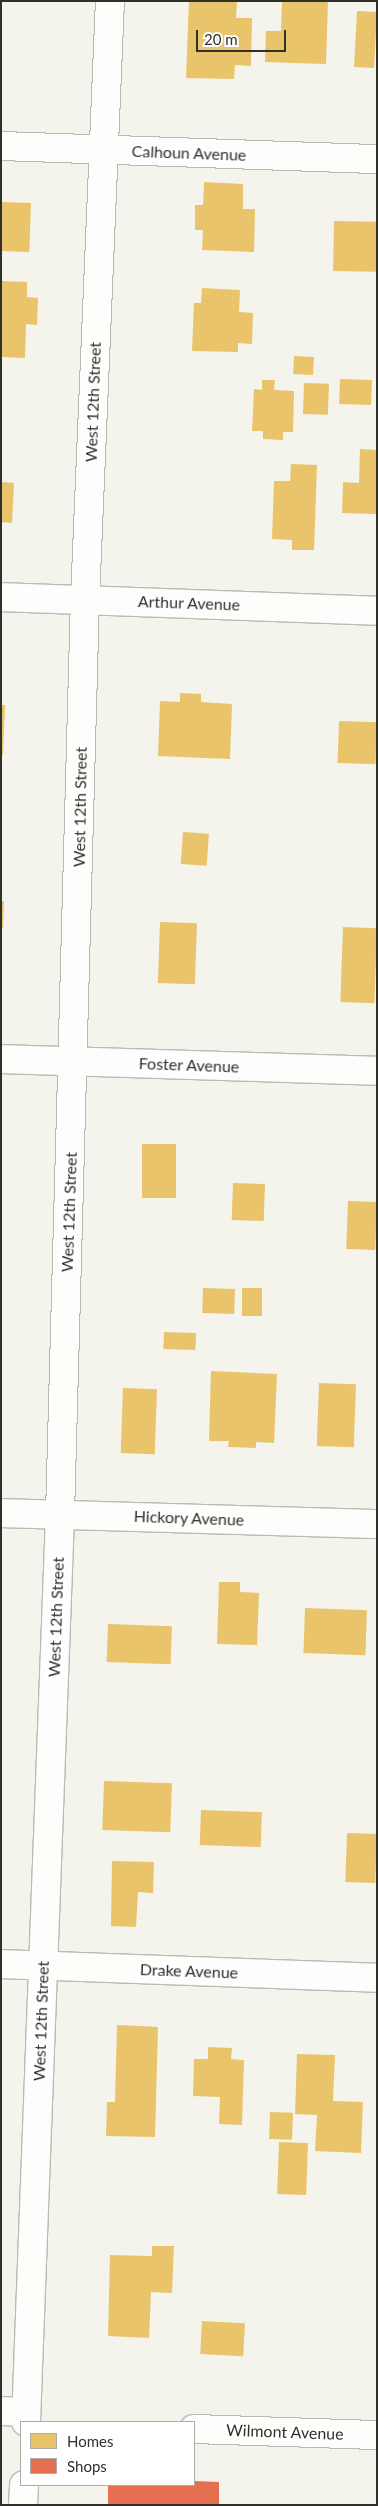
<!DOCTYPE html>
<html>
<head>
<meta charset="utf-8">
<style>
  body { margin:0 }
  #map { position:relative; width:378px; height:2506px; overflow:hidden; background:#f4f4ec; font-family:Lato,sans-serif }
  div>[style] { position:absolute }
  .homes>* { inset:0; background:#e9c46a; transform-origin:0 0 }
  .shops>* { inset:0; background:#e76f51 }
  .roads { filter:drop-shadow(1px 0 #babab4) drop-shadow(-1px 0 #babab4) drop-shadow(0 1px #babab4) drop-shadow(0 -1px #babab4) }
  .minor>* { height:28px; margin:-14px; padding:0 14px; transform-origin:14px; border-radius:14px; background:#fdfdfc }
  span { translate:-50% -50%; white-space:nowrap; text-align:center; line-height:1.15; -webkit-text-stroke:5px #fff; paint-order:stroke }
  .street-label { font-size:16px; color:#30302a }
  .frame { position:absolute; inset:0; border:2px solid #30302a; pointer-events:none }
  .legend { position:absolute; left:20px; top:2421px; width:175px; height:65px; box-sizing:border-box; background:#fff; border:1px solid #acacaa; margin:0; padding:6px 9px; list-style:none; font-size:15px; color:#30302a }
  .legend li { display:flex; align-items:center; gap:10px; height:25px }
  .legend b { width:25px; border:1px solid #acacaa }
  .scale { position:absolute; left:196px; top:30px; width:90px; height:22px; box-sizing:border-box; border:2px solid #30302a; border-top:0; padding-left:6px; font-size:15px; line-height:18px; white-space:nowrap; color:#30302a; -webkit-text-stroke:4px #fff; paint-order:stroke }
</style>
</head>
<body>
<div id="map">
  <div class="homes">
    <i style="clip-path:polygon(189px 1px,237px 1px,236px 18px,252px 18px,251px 66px,235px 65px,234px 79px,186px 78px)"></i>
    <i style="clip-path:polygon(282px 1px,328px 1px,326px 64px,265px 62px,266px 31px,281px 31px)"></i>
    <i style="left:357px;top:11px;width:20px;height:56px;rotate:3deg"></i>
    <i style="clip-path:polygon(204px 182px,243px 184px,243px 209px,255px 209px,254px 252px,202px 250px,203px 230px,195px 230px,195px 205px,203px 205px)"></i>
    <i style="left:1px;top:202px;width:30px;height:49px;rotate:2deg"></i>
    <i style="left:334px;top:221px;width:43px;height:50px;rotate:1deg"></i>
    <i style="clip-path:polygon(1px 281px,27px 282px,27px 297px,38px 298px,37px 325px,26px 324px,25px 358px,1px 357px)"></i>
    <i style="clip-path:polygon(202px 288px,240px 290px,239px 312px,253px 313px,252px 344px,238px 343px,238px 352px,192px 351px,194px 303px,201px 303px)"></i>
    <i style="left:294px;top:356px;width:20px;height:18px;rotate:3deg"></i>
    <i style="left:340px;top:379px;width:32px;height:25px;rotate:2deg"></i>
    <i style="clip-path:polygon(262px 380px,275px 380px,274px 390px,294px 391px,293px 432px,283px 432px,283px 440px,263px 439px,263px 431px,252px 431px,254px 389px,262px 390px)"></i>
    <i style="left:304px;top:383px;width:25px;height:31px;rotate:2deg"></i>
    <i style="clip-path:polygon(360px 449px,377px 450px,377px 514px,342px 513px,343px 482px,359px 483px)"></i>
    <i style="clip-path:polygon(291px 464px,317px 465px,314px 550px,292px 550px,292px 540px,272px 539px,274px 481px,290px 481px)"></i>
    <i style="clip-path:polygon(1px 482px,14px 483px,12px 523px,1px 522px)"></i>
    <i style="clip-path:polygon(180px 693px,201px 694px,201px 702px,232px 704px,230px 759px,158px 756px,160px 701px,180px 702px)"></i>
    <i style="clip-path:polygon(1px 705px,5px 705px,3px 755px,1px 755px)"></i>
    <i style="left:339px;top:721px;width:38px;height:42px;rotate:2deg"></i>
    <i style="left:183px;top:832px;width:26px;height:32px;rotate:4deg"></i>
    <i style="clip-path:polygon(1px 901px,4px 901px,3px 928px,1px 928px)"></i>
    <i style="left:160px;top:922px;width:37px;height:61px;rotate:2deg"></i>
    <i style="left:343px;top:927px;width:34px;height:75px;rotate:2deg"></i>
    <i style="left:142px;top:1144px;width:34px;height:54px"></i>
    <i style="left:233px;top:1183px;width:32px;height:37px;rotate:2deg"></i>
    <i style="left:348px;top:1201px;width:29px;height:48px;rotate:2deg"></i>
    <i style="left:203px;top:1288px;width:32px;height:25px;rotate:2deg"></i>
    <i style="left:242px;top:1288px;width:20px;height:28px"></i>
    <i style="left:164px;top:1332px;width:32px;height:17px;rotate:2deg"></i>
    <i style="clip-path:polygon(211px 1371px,277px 1374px,274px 1443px,256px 1442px,256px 1448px,228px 1447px,229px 1441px,209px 1441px)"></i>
    <i style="left:319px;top:1383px;width:37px;height:63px;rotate:2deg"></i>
    <i style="left:123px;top:1388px;width:34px;height:65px;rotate:2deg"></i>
    <i style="clip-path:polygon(219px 1582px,240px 1582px,240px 1592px,259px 1593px,257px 1645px,217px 1644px)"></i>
    <i style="left:305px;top:1608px;width:62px;height:45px;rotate:2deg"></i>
    <i style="left:108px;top:1624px;width:64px;height:38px;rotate:2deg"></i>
    <i style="left:104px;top:1781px;width:68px;height:49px;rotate:2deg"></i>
    <i style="left:201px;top:1810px;width:61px;height:35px;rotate:2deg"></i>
    <i style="left:347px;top:1833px;width:30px;height:49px;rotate:2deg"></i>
    <i style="clip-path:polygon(112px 1861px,154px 1862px,153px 1893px,138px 1892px,136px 1927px,111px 1926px)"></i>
    <i style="clip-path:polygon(117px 2025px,158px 2027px,155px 2137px,106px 2136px,107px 2102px,115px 2102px)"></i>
    <i style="clip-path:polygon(208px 2047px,232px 2048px,231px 2059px,244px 2060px,242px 2125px,219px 2124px,220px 2097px,193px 2096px,194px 2059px,208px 2059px)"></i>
    <i style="clip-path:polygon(297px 2054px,335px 2055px,333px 2101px,363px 2102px,361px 2153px,315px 2151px,317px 2115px,295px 2114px)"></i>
    <i style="left:270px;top:2112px;width:23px;height:27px;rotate:2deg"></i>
    <i style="left:279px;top:2142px;width:29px;height:52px;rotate:2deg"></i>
    <i style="clip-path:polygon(152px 2246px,174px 2246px,172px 2293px,151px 2292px,149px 2338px,108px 2336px,110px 2255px,152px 2256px)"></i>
    <i style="left:202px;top:2321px;width:43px;height:33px;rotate:3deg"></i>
  </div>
  <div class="shops">
    <i style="clip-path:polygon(194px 2481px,219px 2482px,219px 2505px,108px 2505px,108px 2485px,194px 2485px)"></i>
  </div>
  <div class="roads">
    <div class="minor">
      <i style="left:1px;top:146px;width:376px;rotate:2deg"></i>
      <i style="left:1px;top:597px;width:376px;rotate:2.1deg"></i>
      <i style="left:1px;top:1059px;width:376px;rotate:1.8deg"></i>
      <i style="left:1px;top:1513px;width:376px;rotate:1.7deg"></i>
      <i style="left:1px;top:1964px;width:376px;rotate:2.1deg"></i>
      <i style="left:1px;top:2411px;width:25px;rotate:2deg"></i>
      <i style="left:26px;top:2422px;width:908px;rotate:-87.85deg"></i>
      <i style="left:60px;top:1515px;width:916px;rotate:-88.44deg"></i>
      <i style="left:85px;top:599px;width:599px;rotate:-87.61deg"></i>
      <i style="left:194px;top:2429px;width:183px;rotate:1.9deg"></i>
      <i style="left:23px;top:2505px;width:20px;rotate:-87deg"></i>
    </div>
  </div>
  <div class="street-label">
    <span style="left:189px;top:153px;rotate:2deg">Calhoun Avenue</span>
    <span style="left:93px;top:402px;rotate:-88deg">West 12th Street</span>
    <span style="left:189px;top:603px;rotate:2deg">Arthur Avenue</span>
    <span style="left:80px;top:807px;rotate:-89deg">West 12th Street</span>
    <span style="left:189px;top:1065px;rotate:2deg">Foster Avenue</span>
    <span style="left:69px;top:1212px;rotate:-88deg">West 12th Street</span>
    <span style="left:189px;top:1518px;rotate:2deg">Hickory Avenue</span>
    <span style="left:56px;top:1617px;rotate:-88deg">West 12th Street</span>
    <span style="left:189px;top:1971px;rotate:2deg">Drake Avenue</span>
    <span style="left:41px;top:2021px;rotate:-88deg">West 12th Street</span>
    <span style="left:285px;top:2432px;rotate:2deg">Wilmont Avenue</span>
  </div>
  <div class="frame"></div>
  <ul class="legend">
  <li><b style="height:14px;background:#e9c46a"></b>Homes</li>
  <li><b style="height:14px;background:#e76f51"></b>Shops</li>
  </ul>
  <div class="scale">20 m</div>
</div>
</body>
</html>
